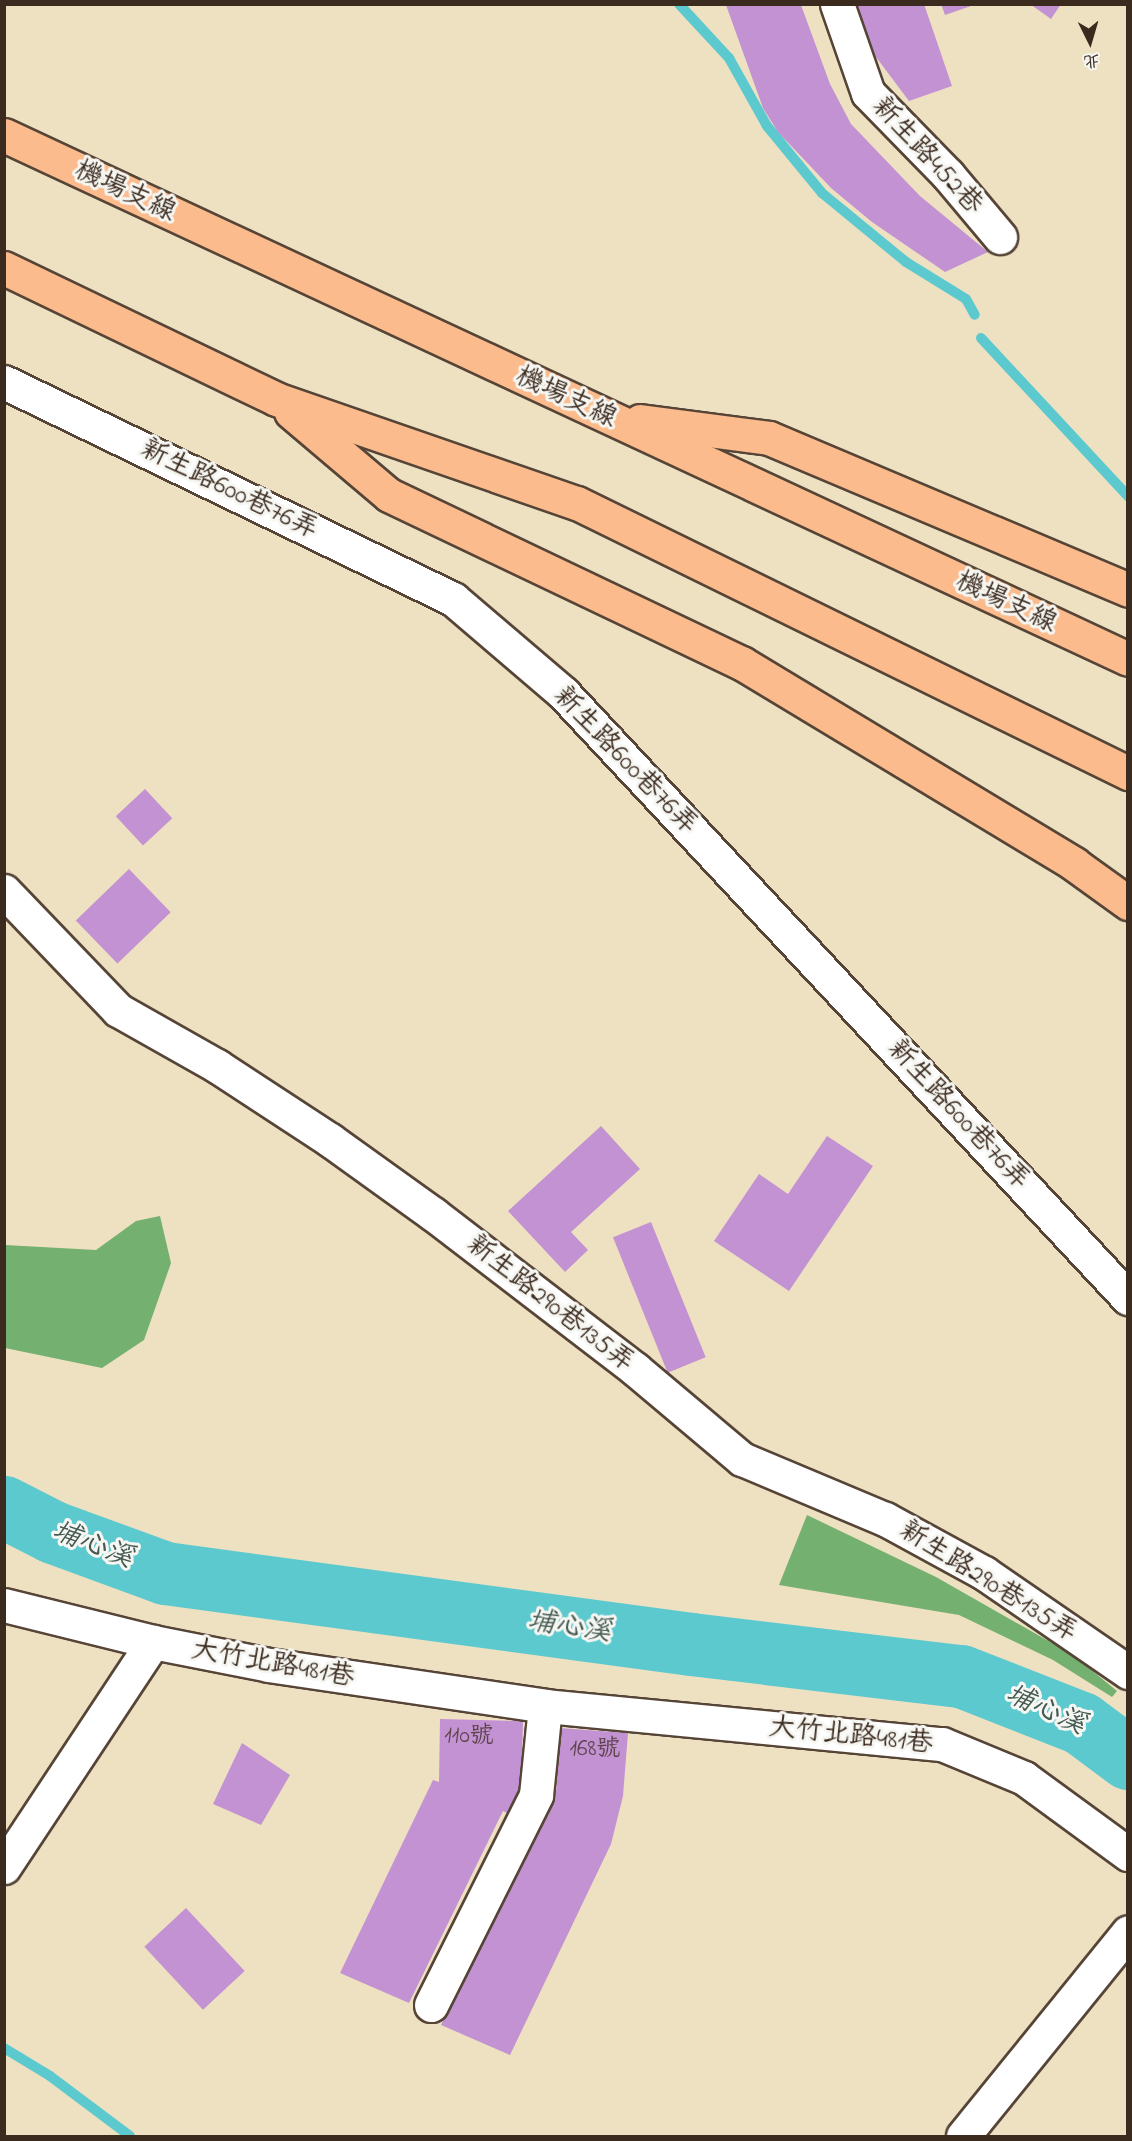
<!DOCTYPE html>
<html>
<head>
<meta charset="utf-8">
<style>
  body { margin:0 }
  #map { position:relative; width:1132px; height:2141px; overflow:hidden; background:#eee1c2; font-family:"Indie Flower","LXGW WenKai TC",sans-serif }
  div>[style] { position:absolute }
  .forest>* { inset:0; background:#74b06f }
  .stream>* { height:10px; margin:-5px; padding:0 5px; transform-origin:5px; border-radius:5px; background:#5cc9cf }
  .river>* { height:63px; margin:-31.5px; padding:0 31.5px; transform-origin:31.5px; border-radius:31.5px; background:#5cc9cf }
  .building>* { inset:0; background:#c392d2; transform-origin:0 0 }
  .roads { filter:drop-shadow(2px 0 #564537) drop-shadow(-2px 0 #564537) drop-shadow(0 2px #564537) drop-shadow(0 -2px #564537) }
  .minor>* { height:33px; margin:-16.5px; padding:0 16.5px; transform-origin:16.5px; border-radius:16.5px; background:#fff }
  .highway>* { height:33px; margin:-16.5px; padding:0 16.5px; transform-origin:16.5px; border-radius:16.5px; background:#fbbb8c }
  span { translate:-50% -50%; white-space:nowrap; text-align:center; line-height:1.15; -webkit-text-stroke:6px #f6f6f2; paint-order:stroke }
  .number-label { font-size:24px; color:#5d444b }
  .number-label span { -webkit-text-stroke-width:0 }
  .street-label { font-size:27px; color:#3b2a1e }
  .water-label { font-size:28px; color:#455a53; font-style:italic }
  .frame { position:absolute; inset:0; border:6px solid #3b2a1e; pointer-events:none }
  .north { position:absolute; left:1060px; top:12px; width:60px; height:60px; -webkit-text-stroke:4px #f6f6f2; paint-order:stroke; rotate:175deg; font-size:16px; font-weight:700; line-height:24px; text-align:center; color:#3b2a1e }
  .north::after { content:''; display:block; margin:auto; width:21px; height:27px; background:#3b2a1e; clip-path:polygon(50% 0,100% 100%,50% 72%,0 100%) }
</style>
</head>
<body>
<div id="map">
  <div class="forest">
    <i style="clip-path:polygon(160px 1216px,171px 1263px,144px 1340px,102px 1368px,5px 1348px,5px 1245px,96px 1250px,136px 1221px)"></i>
    <i style="clip-path:polygon(807px 1515px,936px 1577px,1073px 1655px,1117px 1691px,1112px 1697px,1053px 1660px,959px 1615px,779px 1585px)"></i>
  </div>
  <div class="stream">
    <i style="left:679px;top:4px;width:74px;rotate:47.2deg"></i>
    <i style="left:729px;top:58px;width:78px;rotate:60.8deg"></i>
    <i style="left:767px;top:126px;width:87px;rotate:50.6deg"></i>
    <i style="left:822px;top:193px;width:109px;rotate:39.4deg"></i>
    <i style="left:906px;top:262px;width:70px;rotate:31.7deg"></i>
    <i style="left:966px;top:299px;width:18px;rotate:61deg"></i>
    <i style="left:981px;top:338px;width:216px;rotate:47.1deg"></i>
    <i style="left:4px;top:2048px;width:54px;rotate:31.3deg"></i>
    <i style="left:50px;top:2076px;width:100px;rotate:36.9deg"></i>
  </div>
  <div class="river">
    <i style="left:4px;top:1507px;width:55px;rotate:27deg"></i>
    <i style="left:53px;top:1532px;width:119px;rotate:20.1deg"></i>
    <i style="left:165px;top:1573px;width:531px;rotate:7.69deg"></i>
    <i style="left:691px;top:1644px;width:272px;rotate:6.8deg"></i>
    <i style="left:961px;top:1676px;width:129px;rotate:21.4deg"></i>
    <i style="left:1081px;top:1723px;width:59px;rotate:36.7deg"></i>
  </div>
  <div class="building">
    <i style="clip-path:polygon(856px 4px,924px 4px,952px 86px,909px 101px,873px 53px)"></i>
    <i style="clip-path:polygon(941px 4px,974px 4px,974px 5px,945px 15px)"></i>
    <i style="clip-path:polygon(1030px 4px,1061px 4px,1051px 19px)"></i>
    <i style="clip-path:polygon(726px 5px,801px 5px,830px 84px,851px 124px,920px 196px,988px 252px,945px 272px,872px 222px,831px 188px,778px 132px,763px 108px)"></i>
    <i style="left:145px;top:789px;width:40px;height:40px;rotate:47deg"></i>
    <i style="left:129px;top:869px;width:60px;height:74px;rotate:46deg"></i>
    <i style="clip-path:polygon(601px 1126px,640px 1169px,571px 1232px,588px 1250px,565px 1272px,508px 1211px)"></i>
    <i style="clip-path:polygon(827px 1136px,873px 1166px,789px 1291px,714px 1241px,759px 1174px,788px 1194px)"></i>
    <i style="left:651px;top:1222px;width:146px;height:41px;rotate:68deg"></i>
    <i style="clip-path:polygon(440px 1719px,523px 1721px,521px 1798px,511px 1815px,503px 1811px,409px 2003px,340px 1973px,433px 1780px,439px 1782px)"></i>
    <i style="clip-path:polygon(560px 1728px,628px 1733px,623px 1796px,611px 1844px,510px 2055px,441px 2025px,542px 1813px,548px 1816px,556px 1792px)"></i>
    <i style="clip-path:polygon(242px 1743px,290px 1775px,261px 1825px,213px 1804px)"></i>
    <i style="left:186px;top:1908px;width:86px;height:57px;rotate:47deg"></i>
  </div>
  <div class="roads">
    <div class="minor">
      <i style="left:837px;top:4px;width:94px;rotate:70.8deg"></i>
      <i style="left:868px;top:93px;width:115px;rotate:45.7deg"></i>
      <i style="left:948px;top:175px;width:81px;rotate:50deg"></i>
      <i style="left:4px;top:382px;width:499px;rotate:25.8deg"></i>
      <i style="left:453px;top:599px;width:145px;rotate:40.5deg"></i>
      <i style="left:563px;top:693px;width:828px;rotate:46.96deg"></i>
      <i style="left:4px;top:891px;width:165px;rotate:46.2deg"></i>
      <i style="left:118px;top:1010px;width:114px;rotate:29.5deg"></i>
      <i style="left:217px;top:1066px;width:135px;rotate:33.2deg"></i>
      <i style="left:330px;top:1140px;width:127px;rotate:35.7deg"></i>
      <i style="left:433px;top:1214px;width:255px;rotate:37.5deg"></i>
      <i style="left:635px;top:1369px;width:140px;rotate:40.1deg"></i>
      <i style="left:742px;top:1459px;width:155px;rotate:22.8deg"></i>
      <i style="left:885px;top:1519px;width:113px;rotate:28.6deg"></i>
      <i style="left:984px;top:1573px;width:175px;rotate:34.5deg"></i>
      <i style="left:4px;top:1605px;width:154px;rotate:13.9deg"></i>
      <i style="left:153px;top:1642px;width:118px;rotate:11.2deg"></i>
      <i style="left:269px;top:1665px;width:279px;rotate:8.4deg"></i>
      <i style="left:545px;top:1706px;width:399px;rotate:5.5deg"></i>
      <i style="left:942px;top:1744px;width:89px;rotate:22.5deg"></i>
      <i style="left:1024px;top:1778px;width:129px;rotate:36.2deg"></i>
      <i style="left:4px;top:1867px;width:270px;rotate:-56.5deg"></i>
      <i style="left:431px;top:2005px;width:235px;rotate:-63.4deg"></i>
      <i style="left:536px;top:1795px;width:89px;rotate:-84.2deg"></i>
      <i style="left:963px;top:2136px;width:262px;rotate:-51deg"></i>
    </div>
    <div class="highway">
      <i style="left:4px;top:135px;width:1240px;rotate:24.99deg"></i>
      <i style="left:4px;top:268px;width:302px;rotate:25.7deg"></i>
      <i style="left:276px;top:399px;width:318px;rotate:19.1deg"></i>
      <i style="left:577px;top:503px;width:614px;rotate:26.11deg"></i>
      <i style="left:291px;top:412px;width:128px;rotate:40.3deg"></i>
      <i style="left:389px;top:495px;width:392px;rotate:25.5deg"></i>
      <i style="left:743px;top:664px;width:387px;rotate:31.1deg"></i>
      <i style="left:1074px;top:864px;width:67px;rotate:35.8deg"></i>
      <i style="left:640px;top:421px;width:130px;rotate:7.5deg"></i>
      <i style="left:769px;top:438px;width:390px;rotate:22.9deg"></i>
    </div>
  </div>
  <div class="number-label">
    <span style="left:469px;top:1737px">110號</span>
    <span style="left:595px;top:1750px">168號</span>
  </div>
  <div class="street-label">
    <span style="left:927px;top:156px;rotate:47deg">新生路452巷</span>
    <span style="left:125px;top:192px;rotate:25deg">機場支線</span>
    <span style="left:566px;top:398px;rotate:25deg">機場支線</span>
    <span style="left:229px;top:490px;rotate:26deg">新生路600巷76弄</span>
    <span style="left:1006px;top:603px;rotate:25deg">機場支線</span>
    <span style="left:625px;top:761px;rotate:46deg">新生路600巷76弄</span>
    <span style="left:958px;top:1115px;rotate:47deg">新生路600巷76弄</span>
    <span style="left:550px;top:1304px;rotate:38deg">新生路290巷135弄</span>
    <span style="left:988px;top:1582px;rotate:32deg">新生路290巷135弄</span>
    <span style="left:273px;top:1664px;rotate:10deg">大竹北路481巷</span>
    <span style="left:851px;top:1736px;rotate:6deg">大竹北路481巷</span>
  </div>
  <div class="water-label">
    <span style="left:92px;top:1546px;rotate:21deg">埔心溪</span>
    <span style="left:569px;top:1628px;rotate:8deg">埔心溪</span>
    <span style="left:1045px;top:1711px;rotate:24deg">埔心溪</span>
  </div>
  <div class="frame"></div>
  <div class="north">北</div>
</div>
</body>
</html>
